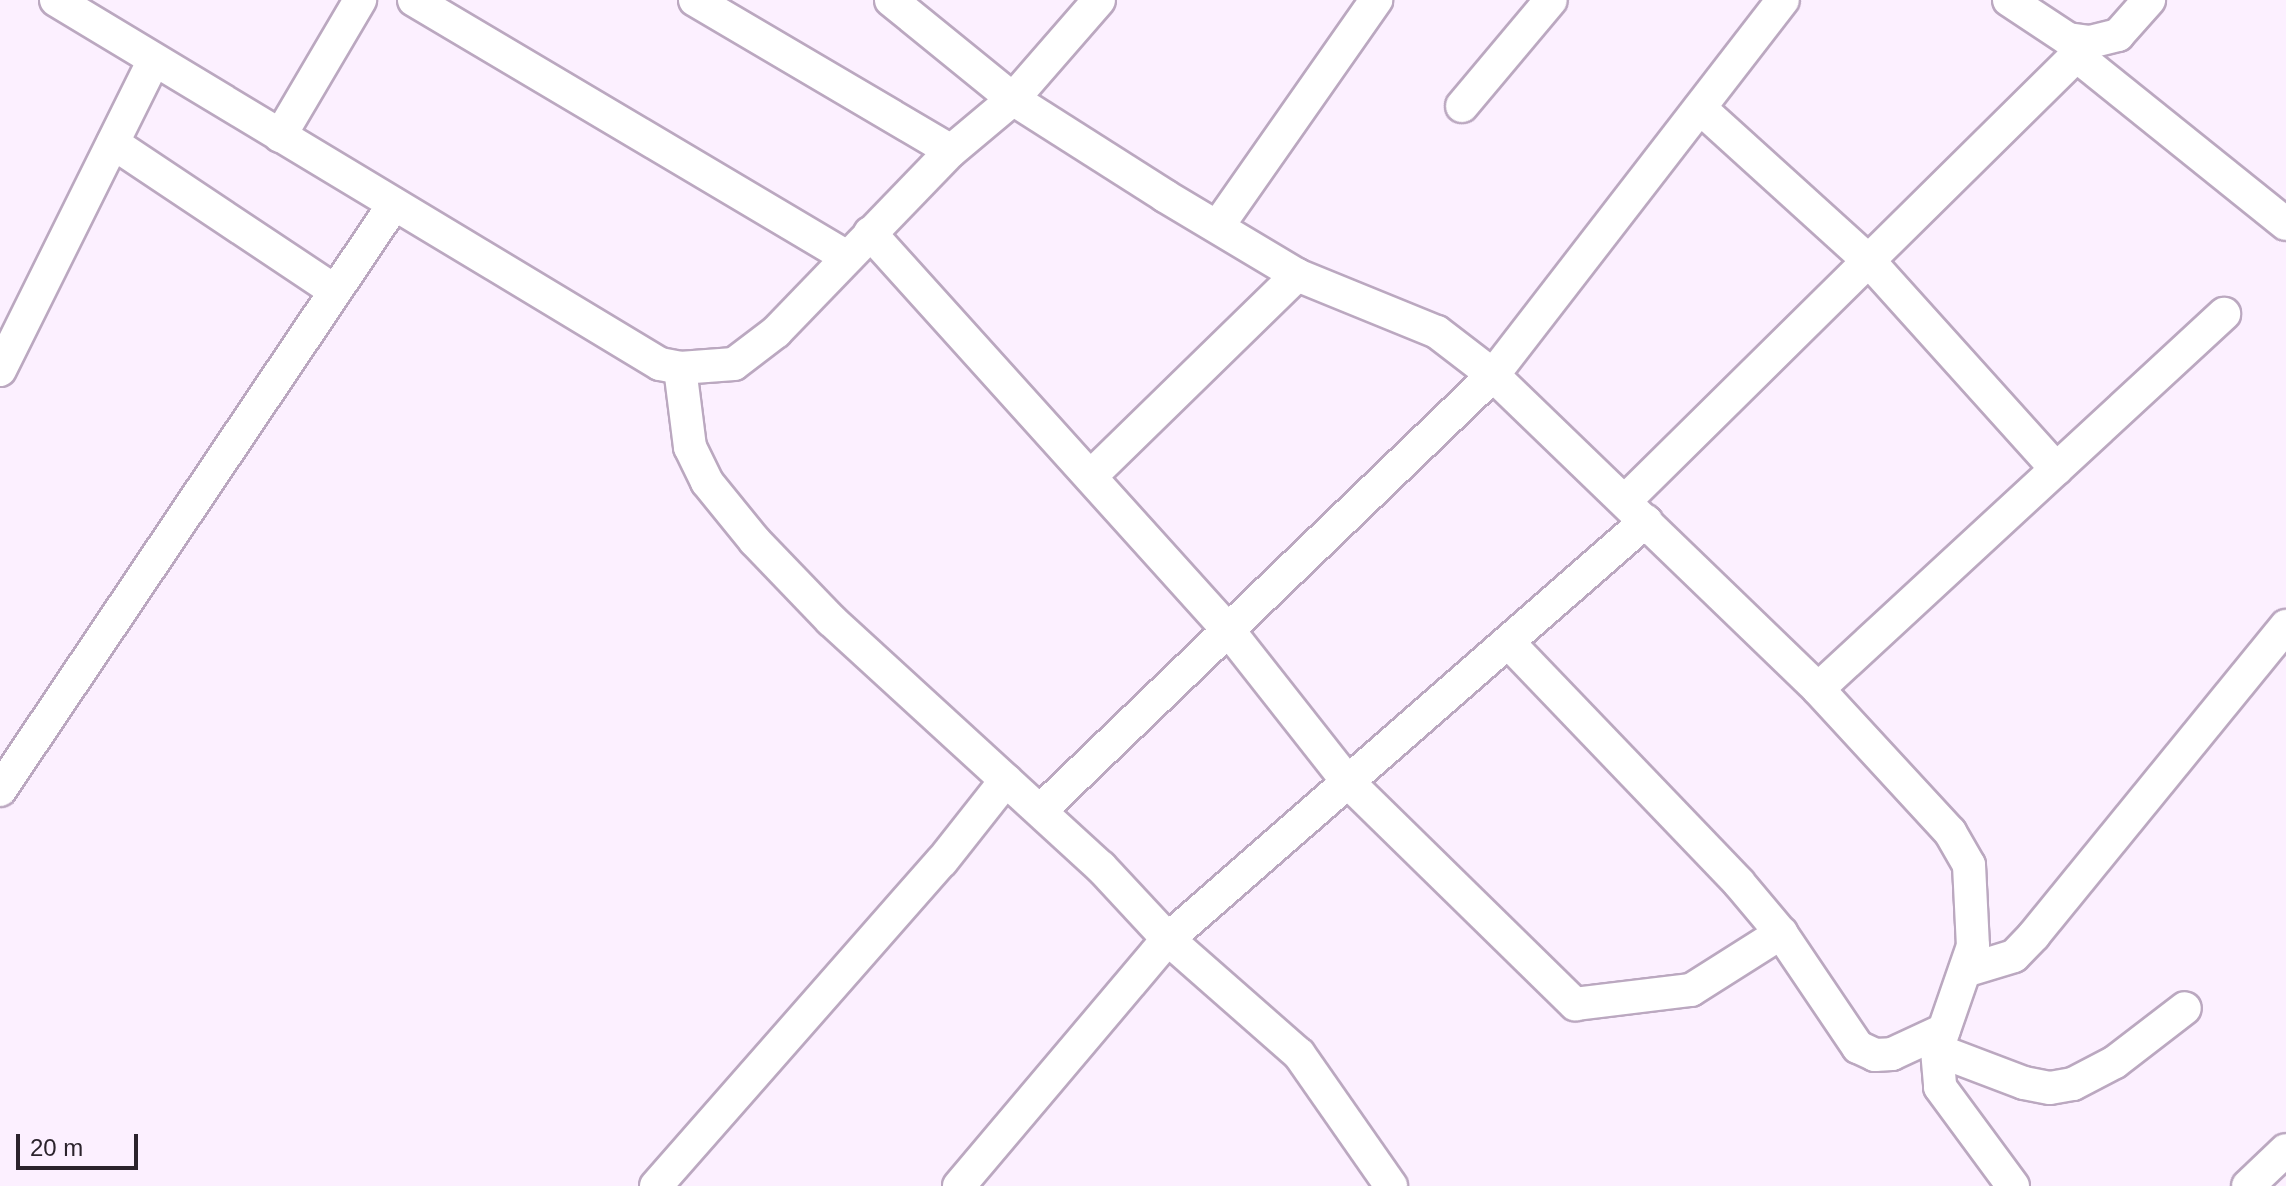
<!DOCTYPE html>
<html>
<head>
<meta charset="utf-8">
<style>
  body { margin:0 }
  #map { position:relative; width:2286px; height:1186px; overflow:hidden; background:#fcf0ff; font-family:Helvetica,sans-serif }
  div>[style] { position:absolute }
  .roads { filter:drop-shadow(2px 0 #bba8c0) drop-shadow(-2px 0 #bba8c0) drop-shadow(0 2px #bba8c0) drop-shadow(0 -2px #bba8c0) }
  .street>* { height:32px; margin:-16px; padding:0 16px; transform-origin:16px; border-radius:16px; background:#fff }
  span { translate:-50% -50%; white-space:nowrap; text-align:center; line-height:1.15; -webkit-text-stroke:6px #fcf0ff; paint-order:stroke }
  .scale { position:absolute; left:16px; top:1134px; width:122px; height:36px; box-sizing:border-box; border:4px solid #2b232c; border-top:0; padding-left:10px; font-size:24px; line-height:28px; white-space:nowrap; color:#2b232c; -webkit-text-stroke:6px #fcf0ff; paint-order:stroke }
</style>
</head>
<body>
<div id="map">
  <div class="roads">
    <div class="street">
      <i style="left:56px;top:0;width:705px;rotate:31.08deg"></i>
      <i style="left:660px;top:364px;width:20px;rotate:11deg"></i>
      <i style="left:680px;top:368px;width:54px;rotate:-4.2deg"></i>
      <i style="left:734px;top:364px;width:53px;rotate:-37.3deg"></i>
      <i style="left:776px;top:332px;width:252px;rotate:-46deg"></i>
      <i style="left:951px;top:151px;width:81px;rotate:-40deg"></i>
      <i style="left:1013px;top:99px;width:131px;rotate:-49deg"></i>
      <i style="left:414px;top:0;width:504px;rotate:30.69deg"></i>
      <i style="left:695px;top:0;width:297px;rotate:30.5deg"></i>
      <i style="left:891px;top:0;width:157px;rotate:39.1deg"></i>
      <i style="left:1013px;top:99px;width:180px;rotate:32.5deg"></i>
      <i style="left:1165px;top:196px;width:154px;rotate:30.9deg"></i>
      <i style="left:1297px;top:275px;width:151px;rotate:22.2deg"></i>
      <i style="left:1437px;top:332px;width:71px;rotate:37.5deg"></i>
      <i style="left:1493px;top:375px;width:452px;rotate:44deg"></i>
      <i style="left:1818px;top:689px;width:195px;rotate:47.3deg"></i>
      <i style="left:1950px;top:832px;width:38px;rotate:60deg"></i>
      <i style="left:1969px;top:865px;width:81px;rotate:87.2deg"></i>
      <i style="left:1973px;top:946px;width:110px;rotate:109.1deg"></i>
      <i style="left:1937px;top:1050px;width:37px;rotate:85deg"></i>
      <i style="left:1940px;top:1087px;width:123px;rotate:53.6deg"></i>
      <i style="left:2009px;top:0;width:71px;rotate:33.5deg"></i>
      <i style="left:2068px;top:39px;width:22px;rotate:8deg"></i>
      <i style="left:2090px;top:42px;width:29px;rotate:-14deg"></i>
      <i style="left:2118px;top:35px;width:47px;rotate:-48.5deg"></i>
      <i style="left:2077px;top:56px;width:268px;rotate:38.8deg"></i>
      <i style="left:1462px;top:106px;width:138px;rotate:-50deg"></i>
      <i style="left:1700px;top:108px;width:228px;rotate:42.2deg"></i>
      <i style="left:1869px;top:261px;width:280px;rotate:48deg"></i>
      <i style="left:280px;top:136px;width:158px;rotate:-59.5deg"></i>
      <i style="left:113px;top:143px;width:267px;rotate:33.7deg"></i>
      <i style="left:1218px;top:226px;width:276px;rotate:-55deg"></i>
      <i style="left:870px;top:233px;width:536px;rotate:47.95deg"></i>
      <i style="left:1229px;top:631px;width:192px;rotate:51.8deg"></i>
      <i style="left:1348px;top:782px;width:318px;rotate:44.4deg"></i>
      <i style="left:1575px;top:1004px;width:117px;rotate:-6.9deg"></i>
      <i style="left:1691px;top:990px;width:107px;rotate:-32.3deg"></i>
      <i style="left:680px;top:368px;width:80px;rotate:82.8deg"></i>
      <i style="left:690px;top:447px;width:39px;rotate:64deg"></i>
      <i style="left:707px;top:482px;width:76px;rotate:50.9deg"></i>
      <i style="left:755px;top:541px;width:110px;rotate:46.1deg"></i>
      <i style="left:831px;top:620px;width:366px;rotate:42.5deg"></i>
      <i style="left:1101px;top:867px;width:98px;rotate:47.1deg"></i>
      <i style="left:1168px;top:939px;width:174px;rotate:41.3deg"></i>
      <i style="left:1299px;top:1054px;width:161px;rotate:55.1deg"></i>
      <i style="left:0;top:370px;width:344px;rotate:-63.6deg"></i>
      <i style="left:1091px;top:476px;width:288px;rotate:-44.3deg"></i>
      <i style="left:1625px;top:501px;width:653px;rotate:-44.63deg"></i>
      <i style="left:1509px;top:643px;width:332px;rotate:46.2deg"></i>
      <i style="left:1739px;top:883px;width:65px;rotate:50deg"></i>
      <i style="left:1781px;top:933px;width:138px;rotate:56deg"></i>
      <i style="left:1858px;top:1047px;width:19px;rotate:25deg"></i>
      <i style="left:1875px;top:1055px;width:17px;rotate:-3deg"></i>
      <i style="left:1892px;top:1054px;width:57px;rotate:-24.8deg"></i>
      <i style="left:1818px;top:689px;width:553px;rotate:-42.73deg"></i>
      <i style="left:0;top:790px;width:706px;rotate:-56.08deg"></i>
      <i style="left:1040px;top:811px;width:629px;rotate:-43.9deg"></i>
      <i style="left:1493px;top:375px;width:474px;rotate:-52.3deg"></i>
      <i style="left:1965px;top:971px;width:51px;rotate:-17deg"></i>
      <i style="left:2014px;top:956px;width:29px;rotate:-46deg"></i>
      <i style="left:2034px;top:935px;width:399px;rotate:-50.8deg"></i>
      <i style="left:1937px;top:1050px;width:93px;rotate:20.8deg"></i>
      <i style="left:2024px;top:1083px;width:26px;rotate:11deg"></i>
      <i style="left:2050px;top:1088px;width:23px;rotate:-10deg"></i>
      <i style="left:2073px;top:1084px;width:47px;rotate:-27.6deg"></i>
      <i style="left:2115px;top:1062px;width:88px;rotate:-37.6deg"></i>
      <i style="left:656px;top:1186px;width:433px;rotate:-48.7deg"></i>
      <i style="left:942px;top:861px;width:103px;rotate:-51.7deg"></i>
      <i style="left:959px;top:1186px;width:324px;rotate:-49.8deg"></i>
      <i style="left:1168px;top:939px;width:635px;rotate:-41.17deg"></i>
      <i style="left:2248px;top:1186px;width:52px;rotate:-43.5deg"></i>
    </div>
  </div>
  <div class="scale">20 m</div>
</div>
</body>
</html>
